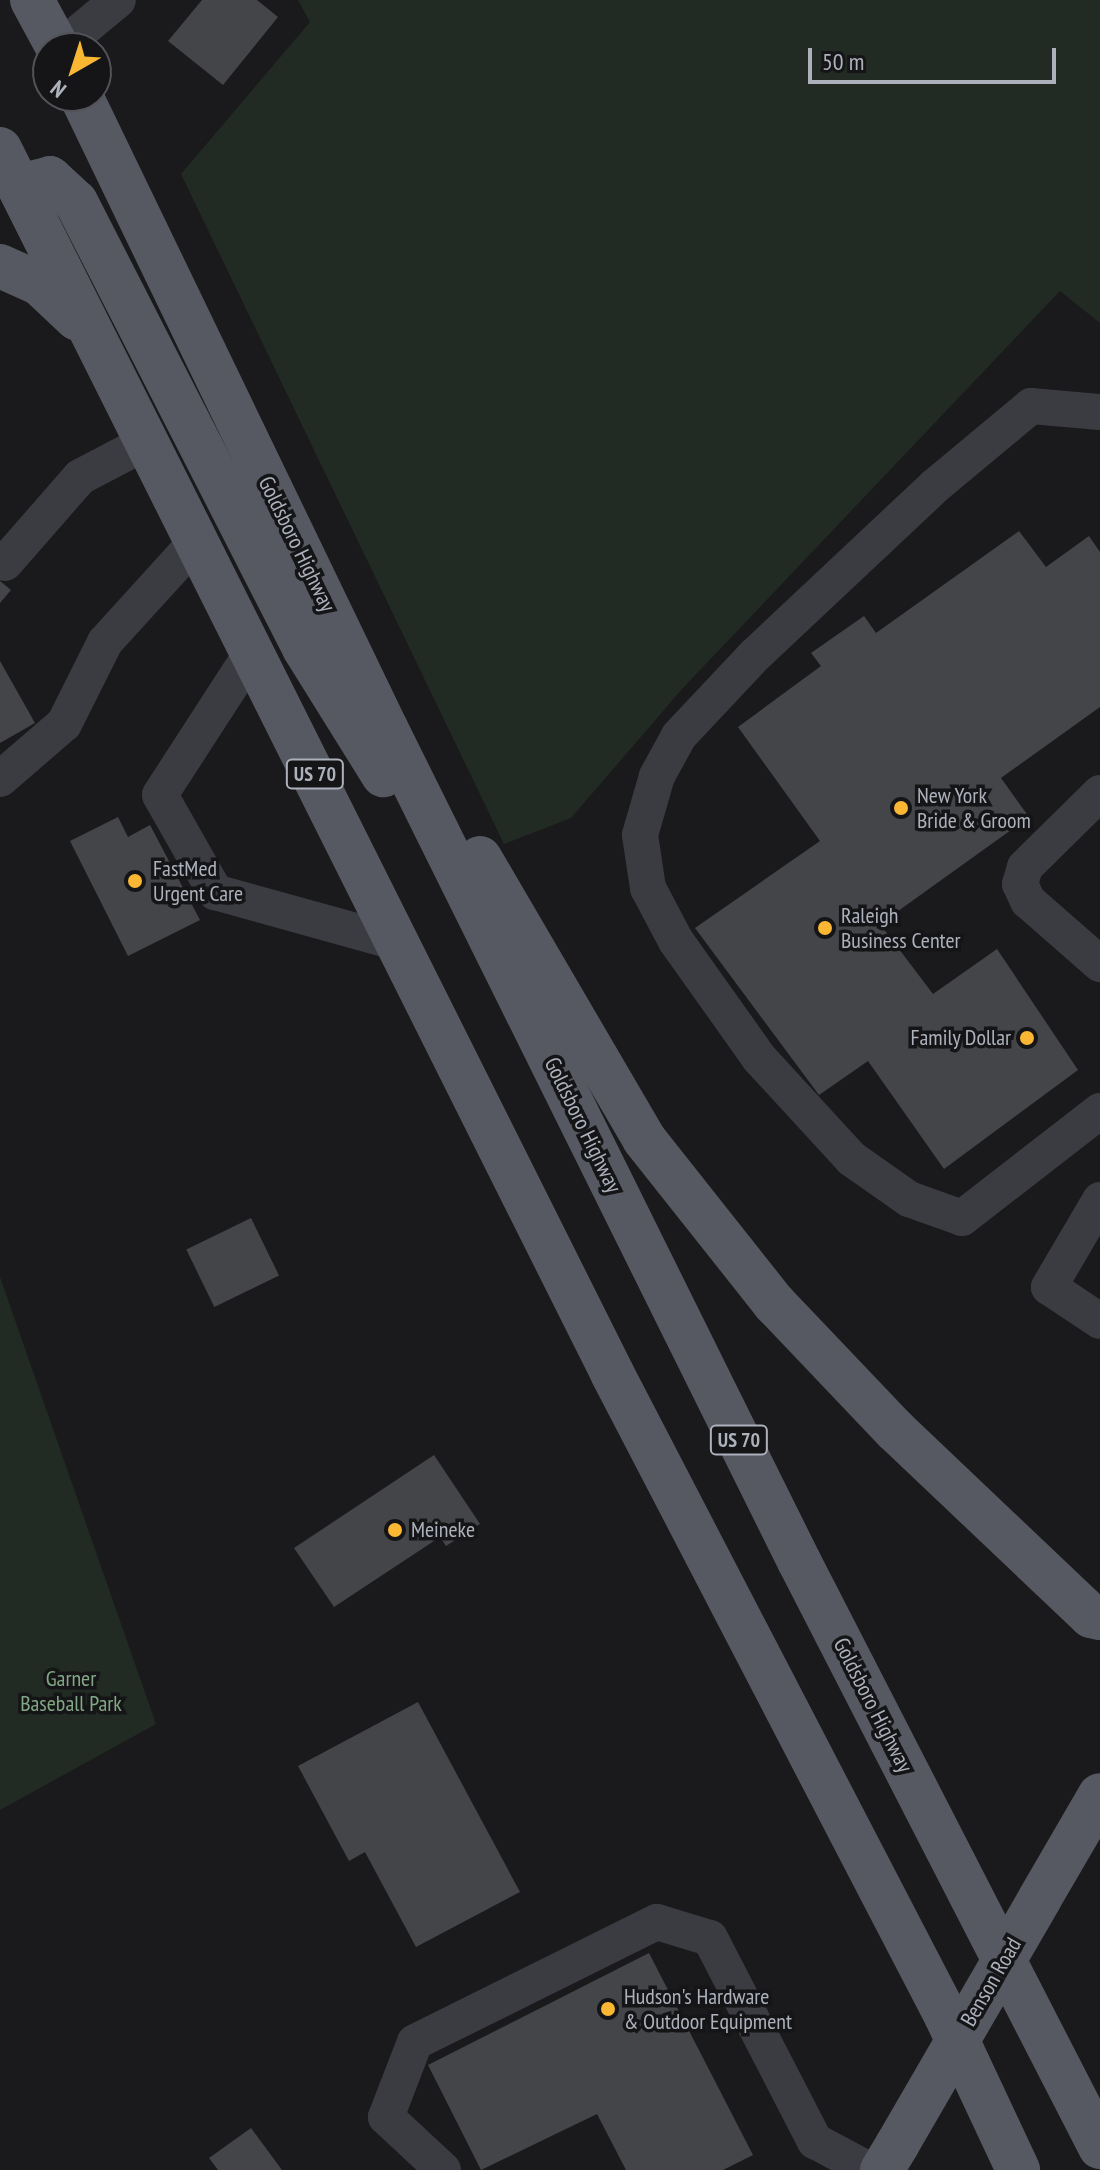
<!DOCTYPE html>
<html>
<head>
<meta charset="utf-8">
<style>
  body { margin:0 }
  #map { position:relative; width:1100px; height:2170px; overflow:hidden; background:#1a1a1c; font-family:"PT Sans Narrow",sans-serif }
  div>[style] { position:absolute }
  .green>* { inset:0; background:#212b23 }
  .building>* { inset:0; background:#444549; transform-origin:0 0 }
  .minor>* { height:36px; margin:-18px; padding:0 18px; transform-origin:18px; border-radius:18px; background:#3b3c42 }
  .major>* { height:44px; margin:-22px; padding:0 22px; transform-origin:22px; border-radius:22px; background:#565961 }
  .major-bridge>* { height:44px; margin:-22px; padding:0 22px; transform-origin:22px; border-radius:22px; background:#565961 }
  .dots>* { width:22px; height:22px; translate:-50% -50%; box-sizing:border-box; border:4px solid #151517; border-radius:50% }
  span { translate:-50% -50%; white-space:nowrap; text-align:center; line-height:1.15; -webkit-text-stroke:7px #151517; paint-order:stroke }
  .shield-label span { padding:2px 6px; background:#151517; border:2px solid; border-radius:6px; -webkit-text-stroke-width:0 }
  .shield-label { font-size:20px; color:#acb1bc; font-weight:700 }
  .street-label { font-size:22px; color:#acb1bc }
  .poi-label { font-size:22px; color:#acb1bc }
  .left { translate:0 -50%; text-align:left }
  .right { translate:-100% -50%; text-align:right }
  .park-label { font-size:22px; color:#82a885 }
  .north { position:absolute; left:32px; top:32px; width:80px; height:80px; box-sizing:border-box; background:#151517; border:2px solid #515359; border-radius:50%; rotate:219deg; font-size:22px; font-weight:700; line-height:32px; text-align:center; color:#acb1bc }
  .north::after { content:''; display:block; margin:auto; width:28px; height:36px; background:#fab734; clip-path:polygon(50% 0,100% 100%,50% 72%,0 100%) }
  .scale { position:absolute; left:808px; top:48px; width:248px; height:36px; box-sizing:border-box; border:4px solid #acb1bc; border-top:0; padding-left:10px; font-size:24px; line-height:28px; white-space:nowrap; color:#acb1bc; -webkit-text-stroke:6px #151517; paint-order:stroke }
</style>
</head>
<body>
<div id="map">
  <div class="green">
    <i style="clip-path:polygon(298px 0,1100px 0,1100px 323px,1060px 291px,682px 689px,571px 818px,504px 844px,181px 174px,310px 22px)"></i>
    <i style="clip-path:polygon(0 1277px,156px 1724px,0 1810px)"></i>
  </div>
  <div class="building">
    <i style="clip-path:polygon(202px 0,257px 0,278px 17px,223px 85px,168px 41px)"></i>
    <i style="clip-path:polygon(1019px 531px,1046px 567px,1089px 536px,1100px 552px,1100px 707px,1001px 778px,1029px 817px,880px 924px,933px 994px,997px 949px,1078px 1070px,944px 1169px,868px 1061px,819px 1095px,695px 928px,820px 841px,738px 727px,821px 666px,811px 653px,864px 616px,876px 633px)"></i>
    <i style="clip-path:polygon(0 581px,11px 590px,0 603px)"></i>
    <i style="clip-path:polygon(0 661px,35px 723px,0 743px)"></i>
    <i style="clip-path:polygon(118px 817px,128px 837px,150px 825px,200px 920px,128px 956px,70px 841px)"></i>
    <i style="left:251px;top:1218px;width:64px;height:72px;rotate:64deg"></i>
    <i style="clip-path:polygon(434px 1455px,480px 1524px,446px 1546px,440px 1537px,334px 1607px,294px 1548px)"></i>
    <i style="clip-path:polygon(418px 1702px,520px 1892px,416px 1947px,365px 1852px,349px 1861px,298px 1766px)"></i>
    <i style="clip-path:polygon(649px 1953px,753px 2155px,723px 2170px,626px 2170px,597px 2114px,481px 2170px,428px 2065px)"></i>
    <i style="clip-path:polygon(251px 2128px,282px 2170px,218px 2170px,209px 2158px)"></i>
  </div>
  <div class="minor">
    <i style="left:60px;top:48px;width:75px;rotate:-39.6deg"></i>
    <i style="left:1100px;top:412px;width:69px;rotate:-175deg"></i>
    <i style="left:1031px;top:406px;width:125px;rotate:140.2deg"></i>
    <i style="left:935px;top:486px;width:248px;rotate:136.8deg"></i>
    <i style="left:754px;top:656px;width:110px;rotate:133.2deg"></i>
    <i style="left:679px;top:736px;width:46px;rotate:118.8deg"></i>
    <i style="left:657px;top:776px;width:61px;rotate:106.1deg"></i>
    <i style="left:640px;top:835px;width:54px;rotate:81.4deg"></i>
    <i style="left:648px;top:888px;width:60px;rotate:62.2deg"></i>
    <i style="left:676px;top:941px;width:143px;rotate:54.6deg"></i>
    <i style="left:759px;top:1058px;width:137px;rotate:47.4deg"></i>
    <i style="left:852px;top:1159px;width:70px;rotate:35.1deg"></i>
    <i style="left:909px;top:1199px;width:56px;rotate:19.7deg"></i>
    <i style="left:962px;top:1218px;width:175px;rotate:-37.8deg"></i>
    <i style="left:5px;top:563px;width:114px;rotate:-48.9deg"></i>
    <i style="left:80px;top:477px;width:76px;rotate:-27.6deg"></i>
    <i style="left:253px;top:651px;width:171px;rotate:122.9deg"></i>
    <i style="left:160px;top:795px;width:112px;rotate:60.4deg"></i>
    <i style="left:215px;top:892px;width:194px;rotate:15.5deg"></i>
    <i style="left:0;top:779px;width:84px;rotate:-40.7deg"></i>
    <i style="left:64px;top:724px;width:92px;rotate:-63.4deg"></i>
    <i style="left:105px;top:642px;width:137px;rotate:-47.7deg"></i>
    <i style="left:1100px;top:793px;width:105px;rotate:135.4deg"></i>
    <i style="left:1025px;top:867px;width:18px;rotate:106deg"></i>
    <i style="left:1020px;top:884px;width:19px;rotate:65deg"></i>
    <i style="left:1028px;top:901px;width:96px;rotate:41.2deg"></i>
    <i style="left:1100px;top:1200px;width:101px;rotate:120.4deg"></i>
    <i style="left:1049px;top:1287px;width:61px;rotate:33.7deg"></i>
    <i style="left:443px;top:2170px;width:78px;rotate:-137.1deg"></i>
    <i style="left:386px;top:2117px;width:80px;rotate:-68.9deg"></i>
    <i style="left:415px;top:2042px;width:270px;rotate:-26.4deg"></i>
    <i style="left:657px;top:1922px;width:55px;rotate:16.8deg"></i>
    <i style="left:710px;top:1938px;width:229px;rotate:62.7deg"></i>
    <i style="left:815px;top:2141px;width:61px;rotate:28.2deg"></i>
  </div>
  <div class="major">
    <i style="left:32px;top:0;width:55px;rotate:61.6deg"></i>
    <i style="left:81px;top:96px;width:702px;rotate:64.24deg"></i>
    <i style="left:386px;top:728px;width:930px;rotate:63.63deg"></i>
    <i style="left:799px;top:1561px;width:659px;rotate:62.81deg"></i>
    <i style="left:0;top:149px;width:1368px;rotate:63.43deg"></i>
    <i style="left:612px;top:1373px;width:725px;rotate:62.55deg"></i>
    <i style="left:946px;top:2016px;width:170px;rotate:64.9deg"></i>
    <i style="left:19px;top:186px;width:32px;rotate:-14deg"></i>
    <i style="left:50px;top:178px;width:35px;rotate:43deg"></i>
    <i style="left:76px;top:202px;width:501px;rotate:62.92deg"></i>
    <i style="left:304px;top:648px;width:150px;rotate:58.1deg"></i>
    <i style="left:0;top:266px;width:44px;rotate:24.2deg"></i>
    <i style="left:40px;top:284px;width:50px;rotate:43.4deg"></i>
    <i style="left:480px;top:858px;width:325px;rotate:59.7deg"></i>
    <i style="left:644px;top:1139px;width:209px;rotate:51.6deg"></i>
    <i style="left:774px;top:1303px;width:175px;rotate:46.4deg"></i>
    <i style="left:895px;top:1430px;width:270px;rotate:43.5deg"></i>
    <i style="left:1091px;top:1616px;width:9px;rotate:13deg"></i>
    <i style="left:1040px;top:1898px;width:119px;rotate:-59.8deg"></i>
    <i style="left:882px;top:2170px;width:29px;rotate:-59deg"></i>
  </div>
  <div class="major-bridge">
    <i style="left:897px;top:2145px;width:285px;rotate:-59.9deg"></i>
  </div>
  <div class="dots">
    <i style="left:901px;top:808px;background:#fab734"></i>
    <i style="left:135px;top:881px;background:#fab734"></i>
    <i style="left:825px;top:928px;background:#fab734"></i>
    <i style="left:1027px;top:1038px;background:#fab734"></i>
    <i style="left:395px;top:1530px;background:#fab734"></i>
    <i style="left:608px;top:2009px;background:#fab734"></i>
  </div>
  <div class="shield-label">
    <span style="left:315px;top:774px">US 70</span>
    <span style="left:739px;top:1440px">US 70</span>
  </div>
  <div class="street-label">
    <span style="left:297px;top:544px;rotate:64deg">Goldsboro Highway</span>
    <span style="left:583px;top:1125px;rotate:64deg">Goldsboro Highway</span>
    <span style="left:873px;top:1705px;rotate:63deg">Goldsboro Highway</span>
    <span style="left:991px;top:1982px;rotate:-60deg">Benson Road</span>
  </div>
  <div class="poi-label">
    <span class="left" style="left:917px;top:808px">New York<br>Bride &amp; Groom</span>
    <span class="left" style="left:153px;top:881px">FastMed<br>Urgent Care</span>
    <span class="left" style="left:841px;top:928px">Raleigh<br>Business Center</span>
    <span class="right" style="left:1011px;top:1038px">Family Dollar</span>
    <span class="left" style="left:411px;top:1530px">Meineke</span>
    <span class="left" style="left:624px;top:2009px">Hudson's Hardware<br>&amp; Outdoor Equipment</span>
  </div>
  <div class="park-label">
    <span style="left:71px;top:1691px">Garner<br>Baseball Park</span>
  </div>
  <div class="north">N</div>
  <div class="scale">50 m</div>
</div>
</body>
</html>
